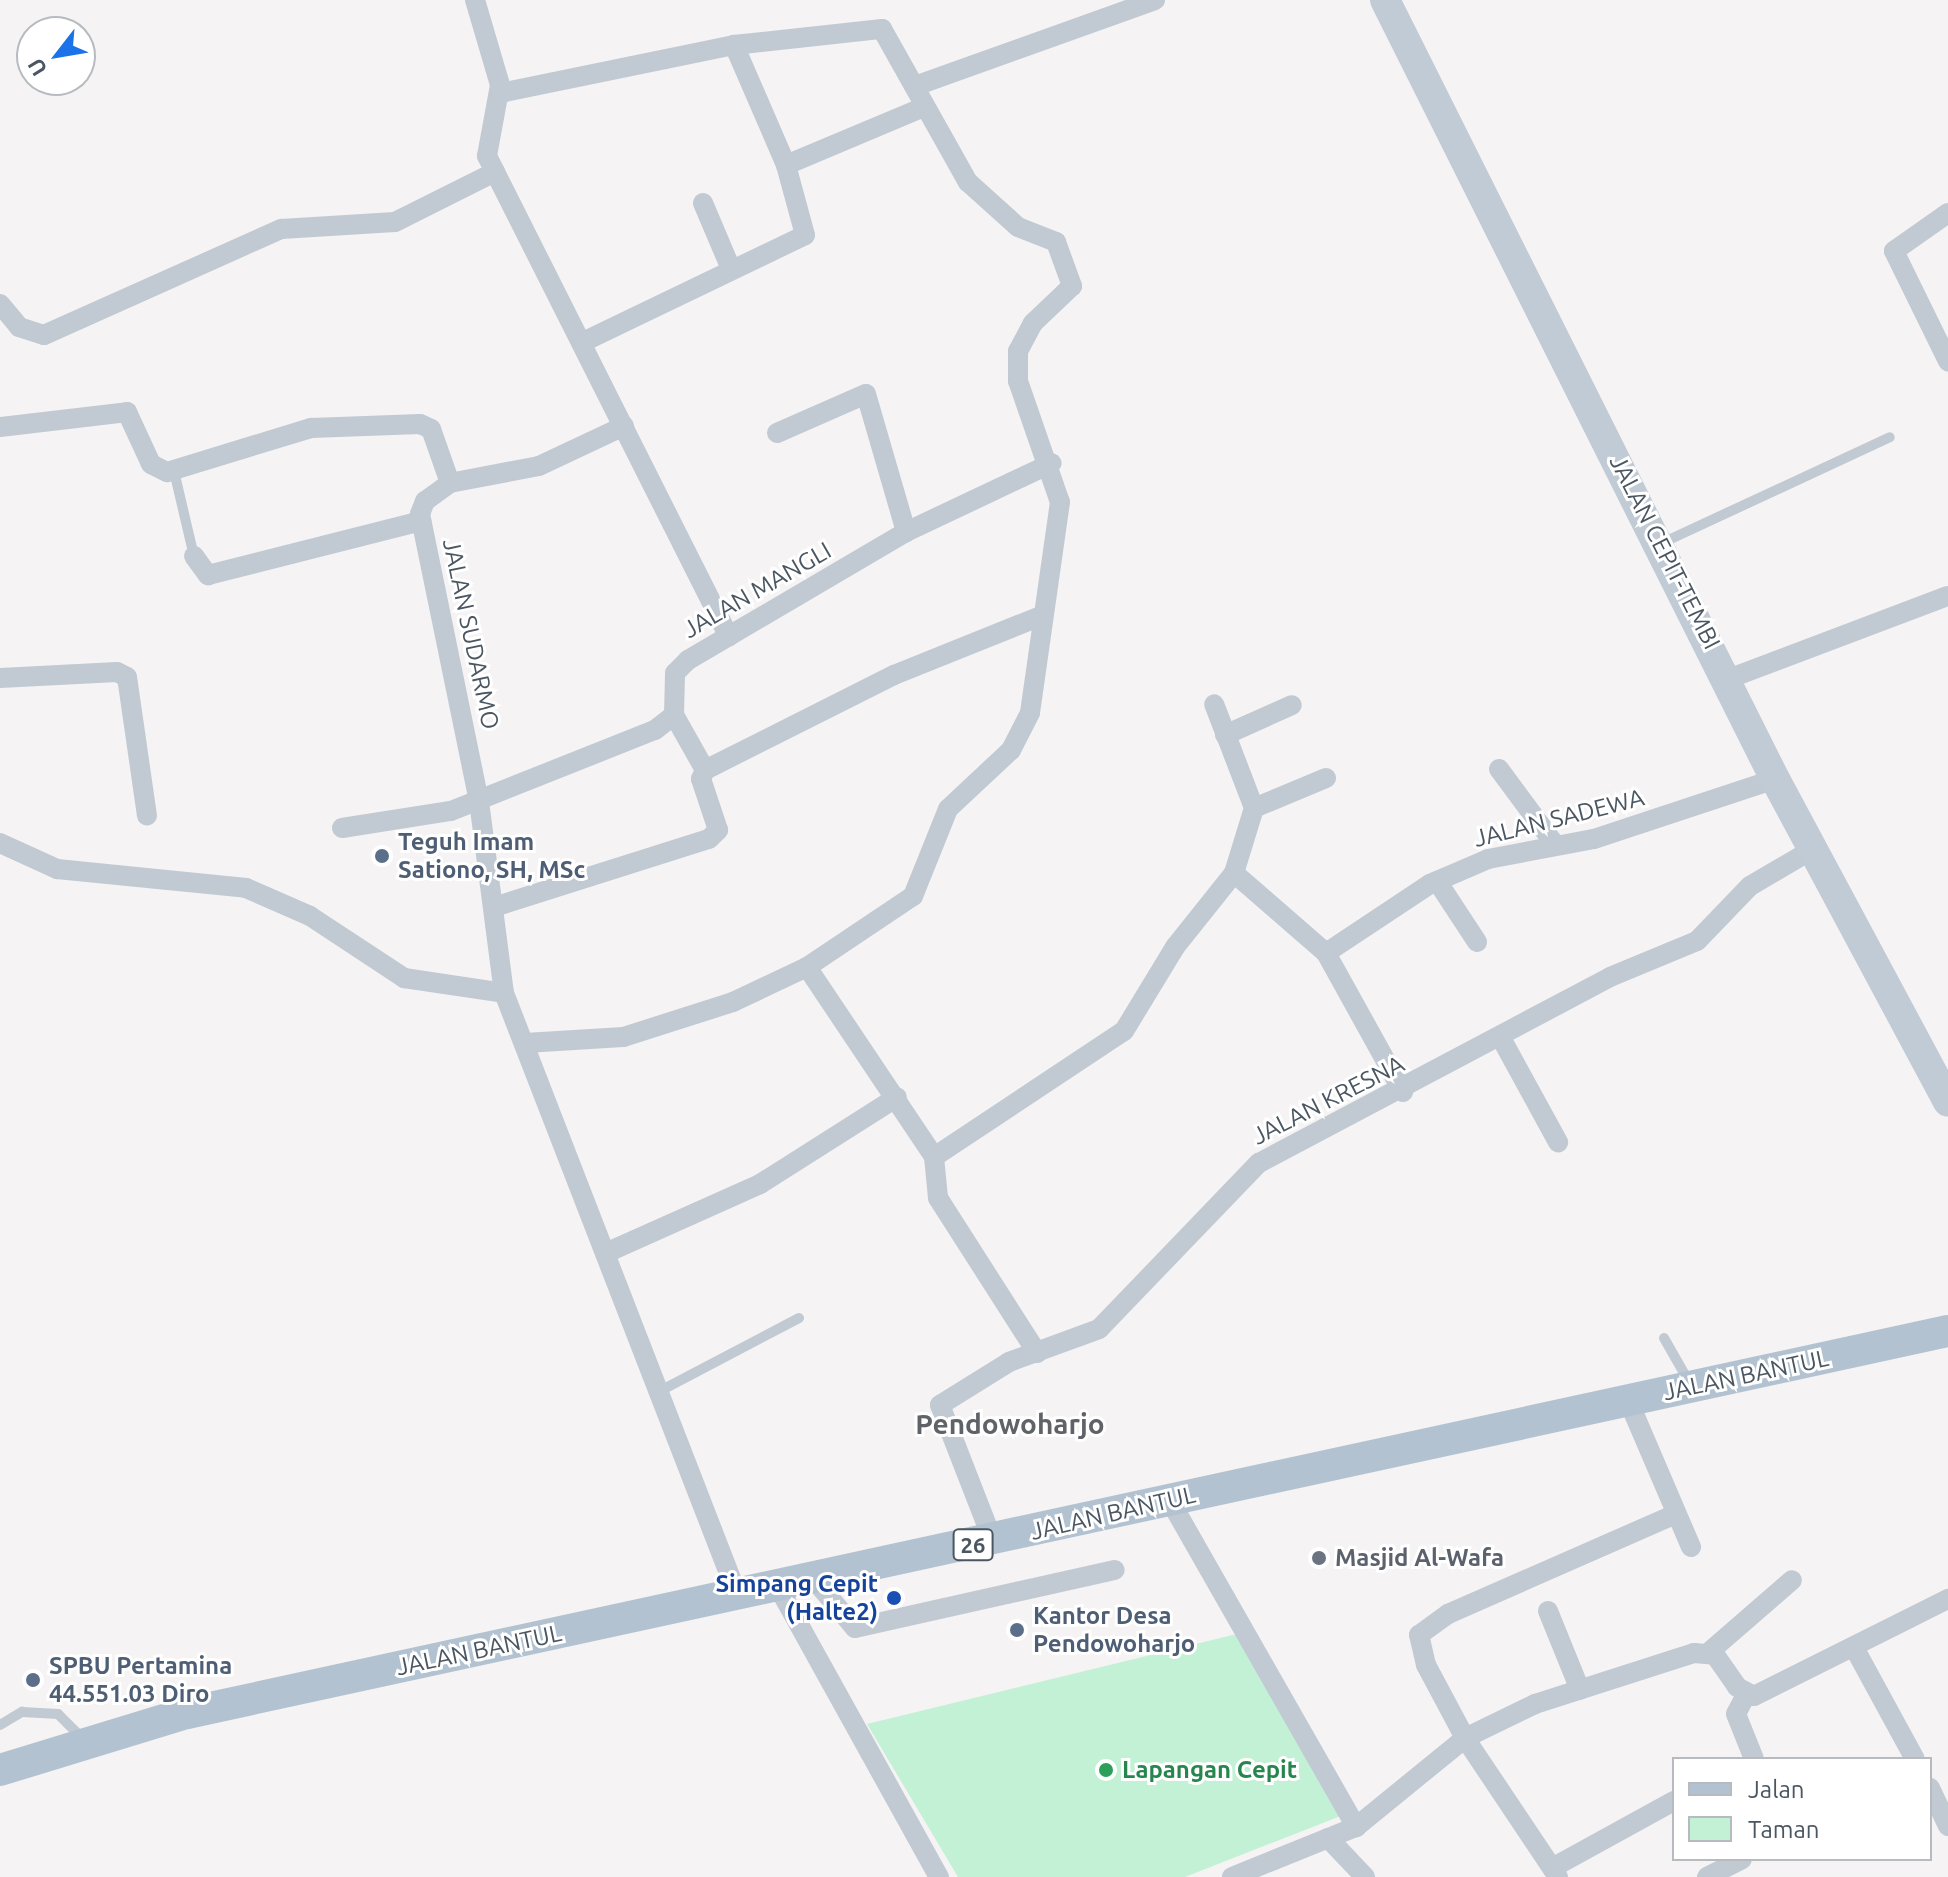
<!DOCTYPE html>
<html>
<head>
<meta charset="utf-8">
<style>
  body { margin:0 }
  #map { position:relative; width:1948px; height:1877px; overflow:hidden; background:#f5f3f3; font-family:Ubuntu,sans-serif }
  div>[style] { position:absolute }
  .green>* { inset:0; background:#c3f1d5 }
  .lane>* { height:10px; margin:-5px; padding:0 5px; transform-origin:5px; border-radius:5px; background:#c1cad2 }
  .street>* { height:20px; margin:-10px; padding:0 10px; transform-origin:10px; border-radius:10px; background:#c1cad2 }
  .secondary>* { height:30px; margin:-15px; padding:0 15px; transform-origin:15px; border-radius:15px; background:#c1cbd6 }
  .primary>* { height:32px; margin:-16px; padding:0 16px; transform-origin:16px; border-radius:16px; background:#b3c2d1 }
  .dots>* { width:22px; height:22px; translate:-50% -50%; box-sizing:border-box; border:4px solid #fff; border-radius:50% }
  span { translate:-50% -50%; white-space:nowrap; text-align:center; line-height:1.15; -webkit-text-stroke:6px #fff; paint-order:stroke }
  .shield-label span { padding:2px 6px; background:#fff; border:2px solid; border-radius:6px; -webkit-text-stroke-width:0 }
  .shield-label { font-size:22px; color:#4a5661; font-weight:700 }
  .street-label { font-size:24px; color:#4a5661 }
  .service-label { font-size:24px; color:#4e5e75; font-weight:700 }
  .left { translate:0 -50%; text-align:left }
  .worship-label { font-size:24px; color:#5b616d; font-weight:700 }
  .transit-label { font-size:24px; color:#164399; font-weight:700 }
  .right { translate:-100% -50%; text-align:right }
  .leisure-label { font-size:24px; color:#27864d; font-weight:700 }
  .quarter-label { font-size:28px; color:#5f6368; font-weight:700 }
  .legend { position:absolute; left:1672px; top:1757px; width:260px; height:104px; box-sizing:border-box; background:#fff; border:2px solid #b7bbc0; margin:0; padding:10px 14px; list-style:none; font-size:24px; color:#4a5661 }
  .legend li { display:flex; align-items:center; gap:16px; height:40px }
  .legend b { width:40px; border:2px solid #b7bbc0 }
  .north { position:absolute; left:16px; top:16px; width:80px; height:80px; box-sizing:border-box; background:#fff; border:2px solid #b7bbc0; border-radius:50%; rotate:239deg; font-size:22px; font-weight:700; line-height:32px; text-align:center; color:#4a5661 }
  .north::after { content:''; display:block; margin:auto; width:28px; height:36px; background:#1a73e8; clip-path:polygon(50% 0,100% 100%,50% 72%,0 100%) }
</style>
</head>
<body>
<div id="map">
  <div class="green">
    <i style="clip-path:polygon(1245px 1632px,1343px 1815px,1185px 1877px,958px 1877px,867px 1724px)"></i>
  </div>
  <div class="lane">
    <i style="left:174px;top:471px;width:87px;rotate:76.8deg"></i>
    <i style="left:1662px;top:543px;width:251px;rotate:-24.9deg"></i>
    <i style="left:1664px;top:1338px;width:51px;rotate:60.4deg"></i>
    <i style="left:660px;top:1391px;width:157px;rotate:-27.7deg"></i>
    <i style="left:0;top:1725px;width:26px;rotate:-31deg"></i>
    <i style="left:22px;top:1712px;width:36px;rotate:3deg"></i>
    <i style="left:58px;top:1714px;width:38px;rotate:45deg"></i>
  </div>
  <div class="street">
    <i style="left:475px;top:0;width:89px;rotate:73.6deg"></i>
    <i style="left:500px;top:85px;width:72px;rotate:100.4deg"></i>
    <i style="left:487px;top:156px;width:538px;rotate:63.29deg"></i>
    <i style="left:915px;top:86px;width:255px;rotate:-19.7deg"></i>
    <i style="left:500px;top:93px;width:239px;rotate:-11.6deg"></i>
    <i style="left:734px;top:45px;width:149px;rotate:-6.2deg"></i>
    <i style="left:882px;top:29px;width:176px;rotate:60.7deg"></i>
    <i style="left:968px;top:182px;width:67px;rotate:42deg"></i>
    <i style="left:1018px;top:227px;width:41px;rotate:21.5deg"></i>
    <i style="left:1056px;top:242px;width:47px;rotate:70deg"></i>
    <i style="left:1072px;top:286px;width:54px;rotate:136.5deg"></i>
    <i style="left:1033px;top:323px;width:32px;rotate:118deg"></i>
    <i style="left:1018px;top:351px;width:30px;rotate:90deg"></i>
    <i style="left:1018px;top:381px;width:128px;rotate:70.9deg"></i>
    <i style="left:1060px;top:502px;width:213px;rotate:98.1deg"></i>
    <i style="left:1030px;top:713px;width:42px;rotate:117.2deg"></i>
    <i style="left:1011px;top:750px;width:86px;rotate:136.9deg"></i>
    <i style="left:948px;top:809px;width:94px;rotate:111.9deg"></i>
    <i style="left:913px;top:896px;width:128px;rotate:146.2deg"></i>
    <i style="left:807px;top:967px;width:82px;rotate:154.7deg"></i>
    <i style="left:733px;top:1002px;width:115px;rotate:162.3deg"></i>
    <i style="left:623px;top:1037px;width:98px;rotate:176.5deg"></i>
    <i style="left:786px;top:165px;width:150px;rotate:-22.8deg"></i>
    <i style="left:703px;top:203px;width:72px;rotate:67deg"></i>
    <i style="left:1948px;top:213px;width:66px;rotate:144.9deg"></i>
    <i style="left:1894px;top:251px;width:123px;rotate:63.9deg"></i>
    <i style="left:0;top:304px;width:30px;rotate:50deg"></i>
    <i style="left:19px;top:327px;width:26px;rotate:18deg"></i>
    <i style="left:44px;top:335px;width:260px;rotate:-24.1deg"></i>
    <i style="left:281px;top:229px;width:114px;rotate:-3.5deg"></i>
    <i style="left:395px;top:222px;width:112px;rotate:-26.6deg"></i>
    <i style="left:585px;top:341px;width:244px;rotate:-25.7deg"></i>
    <i style="left:805px;top:235px;width:73px;rotate:-105.2deg"></i>
    <i style="left:786px;top:165px;width:131px;rotate:-113.4deg"></i>
    <i style="left:624px;top:426px;width:94px;rotate:154.8deg"></i>
    <i style="left:539px;top:466px;width:91px;rotate:169.2deg"></i>
    <i style="left:450px;top:483px;width:31px;rotate:144deg"></i>
    <i style="left:425px;top:501px;width:14px;rotate:111deg"></i>
    <i style="left:420px;top:514px;width:293px;rotate:78.4deg"></i>
    <i style="left:479px;top:801px;width:194px;rotate:82.6deg"></i>
    <i style="left:504px;top:993px;width:645px;rotate:68.81deg"></i>
    <i style="left:0;top:427px;width:128px;rotate:-6.7deg"></i>
    <i style="left:127px;top:412px;width:57px;rotate:65.2deg"></i>
    <i style="left:151px;top:464px;width:18px;rotate:27deg"></i>
    <i style="left:167px;top:472px;width:151px;rotate:-17deg"></i>
    <i style="left:311px;top:428px;width:109px;rotate:-2.1deg"></i>
    <i style="left:420px;top:424px;width:12px;rotate:24deg"></i>
    <i style="left:431px;top:429px;width:57px;rotate:70.6deg"></i>
    <i style="left:777px;top:433px;width:97px;rotate:-23.7deg"></i>
    <i style="left:866px;top:394px;width:144px;rotate:73.8deg"></i>
    <i style="left:194px;top:556px;width:24px;rotate:54deg"></i>
    <i style="left:208px;top:575px;width:220px;rotate:-14.2deg"></i>
    <i style="left:0;top:678px;width:117px;rotate:-2.9deg"></i>
    <i style="left:117px;top:672px;width:11px;rotate:27deg"></i>
    <i style="left:127px;top:677px;width:140px;rotate:81.8deg"></i>
    <i style="left:1728px;top:679px;width:235px;rotate:-20.7deg"></i>
    <i style="left:674px;top:715px;width:63px;rotate:60.6deg"></i>
    <i style="left:1225px;top:735px;width:73px;rotate:-24.1deg"></i>
    <i style="left:1499px;top:769px;width:91px;rotate:53.5deg"></i>
    <i style="left:1254px;top:808px;width:78px;rotate:-22.6deg"></i>
    <i style="left:342px;top:828px;width:110px;rotate:-8.9deg"></i>
    <i style="left:451px;top:811px;width:219px;rotate:-21.7deg"></i>
    <i style="left:655px;top:730px;width:24px;rotate:-38deg"></i>
    <i style="left:674px;top:715px;width:42px;rotate:-88.6deg"></i>
    <i style="left:675px;top:673px;width:18px;rotate:-45deg"></i>
    <i style="left:688px;top:660px;width:253px;rotate:-30.4deg"></i>
    <i style="left:906px;top:532px;width:161px;rotate:-25.3deg"></i>
    <i style="left:0;top:843px;width:63px;rotate:24.5deg"></i>
    <i style="left:57px;top:869px;width:190px;rotate:5.7deg"></i>
    <i style="left:246px;top:888px;width:70px;rotate:23.6deg"></i>
    <i style="left:310px;top:916px;width:113px;rotate:33.4deg"></i>
    <i style="left:404px;top:978px;width:101px;rotate:8.5deg"></i>
    <i style="left:1234px;top:873px;width:122px;rotate:41deg"></i>
    <i style="left:1326px;top:953px;width:159px;rotate:61deg"></i>
    <i style="left:1437px;top:881px;width:73px;rotate:56.7deg"></i>
    <i style="left:494px;top:907px;width:225px;rotate:-17.6deg"></i>
    <i style="left:709px;top:839px;width:13px;rotate:-45deg"></i>
    <i style="left:718px;top:830px;width:54px;rotate:-108.4deg"></i>
    <i style="left:701px;top:779px;width:10px;rotate:-66deg"></i>
    <i style="left:705px;top:770px;width:212px;rotate:-26.7deg"></i>
    <i style="left:894px;top:675px;width:161px;rotate:-21.9deg"></i>
    <i style="left:1326px;top:953px;width:125px;rotate:-33.6deg"></i>
    <i style="left:1430px;top:884px;width:63px;rotate:-23.3deg"></i>
    <i style="left:1488px;top:859px;width:108px;rotate:-10.7deg"></i>
    <i style="left:1594px;top:839px;width:191px;rotate:-18.3deg"></i>
    <i style="left:807px;top:967px;width:229px;rotate:56.2deg"></i>
    <i style="left:1501px;top:1038px;width:119px;rotate:61.3deg"></i>
    <i style="left:934px;top:1157px;width:228px;rotate:-33.6deg"></i>
    <i style="left:1124px;top:1031px;width:98px;rotate:-58.7deg"></i>
    <i style="left:1175px;top:947px;width:95px;rotate:-51.4deg"></i>
    <i style="left:1234px;top:873px;width:68px;rotate:-72.9deg"></i>
    <i style="left:1254px;top:808px;width:111px;rotate:-111deg"></i>
    <i style="left:934px;top:1157px;width:41px;rotate:84.4deg"></i>
    <i style="left:938px;top:1198px;width:184px;rotate:57.4deg"></i>
    <i style="left:608px;top:1252px;width:167px;rotate:-24.1deg"></i>
    <i style="left:760px;top:1184px;width:162px;rotate:-32.4deg"></i>
    <i style="left:1628px;top:1400px;width:160px;rotate:66.8deg"></i>
    <i style="left:1169px;top:1499px;width:378px;rotate:60.3deg"></i>
    <i style="left:993px;top:1541px;width:146px;rotate:-111.3deg"></i>
    <i style="left:940px;top:1405px;width:81px;rotate:-31.9deg"></i>
    <i style="left:1009px;top:1362px;width:96px;rotate:-20.1deg"></i>
    <i style="left:1099px;top:1329px;width:231px;rotate:-46.1deg"></i>
    <i style="left:1259px;top:1163px;width:397px;rotate:-27.9deg"></i>
    <i style="left:1610px;top:977px;width:94px;rotate:-22.5deg"></i>
    <i style="left:1697px;top:941px;width:76px;rotate:-46.1deg"></i>
    <i style="left:1750px;top:886px;width:73px;rotate:-30.4deg"></i>
    <i style="left:813px;top:1578px;width:65px;rotate:50deg"></i>
    <i style="left:855px;top:1628px;width:266px;rotate:-12.6deg"></i>
    <i style="left:777px;top:1585px;width:334px;rotate:61deg"></i>
    <i style="left:1548px;top:1611px;width:85px;rotate:67.9deg"></i>
    <i style="left:1856px;top:1651px;width:123px;rotate:61.4deg"></i>
    <i style="left:1708px;top:1653px;width:111px;rotate:-41deg"></i>
    <i style="left:1746px;top:1695px;width:21px;rotate:118deg"></i>
    <i style="left:1736px;top:1714px;width:48px;rotate:68.2deg"></i>
    <i style="left:1930px;top:1788px;width:42px;rotate:64.7deg"></i>
    <i style="left:1328px;top:1838px;width:54px;rotate:46.5deg"></i>
    <i style="left:1552px;top:1868px;width:139px;rotate:-28.8deg"></i>
    <i style="left:1232px;top:1877px;width:134px;rotate:-22deg"></i>
    <i style="left:1356px;top:1827px;width:141px;rotate:-39.2deg"></i>
    <i style="left:1465px;top:1738px;width:78px;rotate:-25.9deg"></i>
    <i style="left:1535px;top:1704px;width:167px;rotate:-17.8deg"></i>
    <i style="left:1694px;top:1653px;width:21px;rotate:5deg"></i>
    <i style="left:1715px;top:1655px;width:39px;rotate:55deg"></i>
    <i style="left:1737px;top:1687px;width:19px;rotate:28deg"></i>
    <i style="left:1754px;top:1696px;width:217px;rotate:-26.6deg"></i>
    <i style="left:1558px;top:1877px;width:167px;rotate:-123.8deg"></i>
    <i style="left:1465px;top:1738px;width:83px;rotate:-118.1deg"></i>
    <i style="left:1426px;top:1665px;width:31px;rotate:-103deg"></i>
    <i style="left:1419px;top:1635px;width:36px;rotate:-36deg"></i>
    <i style="left:1448px;top:1614px;width:246px;rotate:-23.7deg"></i>
    <i style="left:1707px;top:1877px;width:39px;rotate:-27deg"></i>
  </div>
  <div class="secondary">
    <i style="left:1385px;top:0;width:871px;rotate:63.41deg"></i>
    <i style="left:1775px;top:779px;width:366px;rotate:61.8deg"></i>
  </div>
  <div class="primary">
    <i style="left:0;top:1770px;width:195px;rotate:-17deg"></i>
    <i style="left:187px;top:1713px;width:1802px;rotate:-12.24deg"></i>
  </div>
  <div class="dots">
    <i style="left:382px;top:856px;background:#5c6f8a"></i>
    <i style="left:1319px;top:1558px;background:#6b7280"></i>
    <i style="left:894px;top:1598px;background:#1a4fb4"></i>
    <i style="left:1017px;top:1630px;background:#5c6f8a"></i>
    <i style="left:33px;top:1680px;background:#5c6f8a"></i>
    <i style="left:1106px;top:1770px;background:#2e9e5b"></i>
  </div>
  <div class="shield-label">
    <span style="left:973px;top:1545px">26</span>
  </div>
  <div class="street-label">
    <span style="left:1665px;top:552px;rotate:63deg">JALAN CEPIT-TEMBI</span>
    <span style="left:757px;top:590px;rotate:-30deg">JALAN MANGLI</span>
    <span style="left:471px;top:634px;rotate:78deg">JALAN SUDARMO</span>
    <span style="left:1559px;top:818px;rotate:-14deg">JALAN SADEWA</span>
    <span style="left:1328px;top:1100px;rotate:-27deg">JALAN KRESNA</span>
    <span style="left:1746px;top:1375px;rotate:-12deg">JALAN BANTUL</span>
    <span style="left:1113px;top:1513px;rotate:-13deg">JALAN BANTUL</span>
    <span style="left:479px;top:1650px;rotate:-12deg">JALAN BANTUL</span>
  </div>
  <div class="service-label">
    <span class="left" style="left:398px;top:856px">Teguh Imam<br>Sationo, SH, MSc</span>
    <span class="left" style="left:1033px;top:1630px">Kantor Desa<br>Pendowoharjo</span>
    <span class="left" style="left:49px;top:1680px">SPBU Pertamina<br>44.551.03 Diro</span>
  </div>
  <div class="worship-label">
    <span class="left" style="left:1335px;top:1558px">Masjid Al-Wafa</span>
  </div>
  <div class="transit-label">
    <span class="right" style="left:878px;top:1598px">Simpang Cepit<br>(Halte2)</span>
  </div>
  <div class="leisure-label">
    <span class="left" style="left:1122px;top:1770px">Lapangan Cepit</span>
  </div>
  <div class="quarter-label">
    <span style="left:1010px;top:1424px">Pendowoharjo</span>
  </div>
  <ul class="legend">
  <li><b style="height:10px;background:#b3c2d1"></b>Jalan</li>
  <li><b style="height:22px;background:#c3f1d5"></b>Taman</li>
  </ul>
  <div class="north">U</div>
</div>
</body>
</html>
